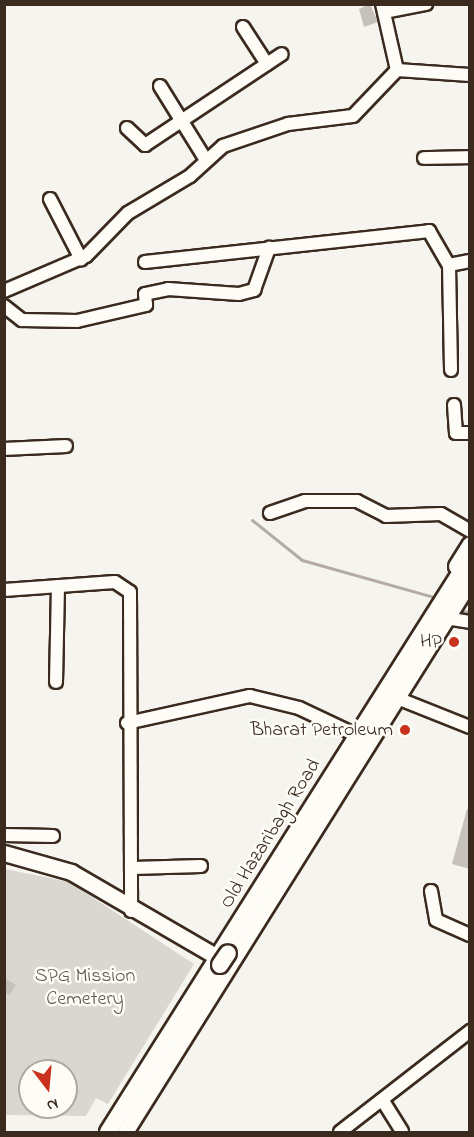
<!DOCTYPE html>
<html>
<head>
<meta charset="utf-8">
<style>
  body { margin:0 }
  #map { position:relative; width:474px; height:1137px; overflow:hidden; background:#f5f4ee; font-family:"Indie Flower",sans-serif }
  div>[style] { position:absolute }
  .green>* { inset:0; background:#dad6d0 }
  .stream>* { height:3px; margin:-1.5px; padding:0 1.5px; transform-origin:1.5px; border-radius:1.5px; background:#b4aca4 }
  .building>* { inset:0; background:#c7c1bb }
  .roads { filter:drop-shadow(2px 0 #3b2a1e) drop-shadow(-2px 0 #3b2a1e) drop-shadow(0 2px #3b2a1e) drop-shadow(0 -2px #3b2a1e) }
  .minor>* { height:12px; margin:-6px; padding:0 6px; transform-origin:6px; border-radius:6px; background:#fdfcf7 }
  .tertiary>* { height:15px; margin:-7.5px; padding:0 7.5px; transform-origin:7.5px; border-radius:7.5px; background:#fdfcf7 }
  .secondary>* { height:16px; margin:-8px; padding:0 8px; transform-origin:8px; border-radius:8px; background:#fdfcf7 }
  .bridges { filter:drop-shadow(2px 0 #3b2a1e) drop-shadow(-2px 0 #3b2a1e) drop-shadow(0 2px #3b2a1e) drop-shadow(0 -2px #3b2a1e) }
  .secondary-bridge>* { height:16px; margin:-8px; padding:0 8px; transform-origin:8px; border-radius:8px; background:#fdfcf7 }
  .dots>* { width:16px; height:16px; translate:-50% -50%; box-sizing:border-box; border:3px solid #fdfcf7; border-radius:50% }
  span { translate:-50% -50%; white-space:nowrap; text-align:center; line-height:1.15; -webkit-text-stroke:5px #fdfcf7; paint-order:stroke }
  .poi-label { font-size:20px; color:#3b2a1e }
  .right { translate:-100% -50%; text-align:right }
  .street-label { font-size:20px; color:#3b2a1e }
  .park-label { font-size:20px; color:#63554a }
  .frame { position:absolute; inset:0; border:6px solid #3b2a1e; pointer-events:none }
  .north { position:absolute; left:18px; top:1059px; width:60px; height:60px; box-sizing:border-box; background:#fdfcf7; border:2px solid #afa8a0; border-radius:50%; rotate:164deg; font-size:16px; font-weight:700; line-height:24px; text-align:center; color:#3b2a1e }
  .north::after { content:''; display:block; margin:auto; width:21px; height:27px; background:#c8321e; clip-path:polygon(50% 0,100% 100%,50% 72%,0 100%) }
</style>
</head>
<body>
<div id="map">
  <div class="green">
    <i style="clip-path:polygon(evenodd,5px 869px,69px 882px,194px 964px,108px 1104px,96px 1098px,86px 1116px,5px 1115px,5px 869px,30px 1071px,66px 1071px,66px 1107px,30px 1107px,30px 1071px)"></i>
  </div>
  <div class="stream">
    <i style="left:252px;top:520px;width:64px;rotate:38.7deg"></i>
    <i style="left:302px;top:560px;width:140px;rotate:15.7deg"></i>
    <i style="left:458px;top:611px;width:12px;rotate:5deg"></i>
  </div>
  <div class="building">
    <i style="clip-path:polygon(370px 4px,378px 22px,364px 27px,359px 9px)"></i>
    <i style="clip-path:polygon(467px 809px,470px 809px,470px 869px,452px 864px)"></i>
    <i style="clip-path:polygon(4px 978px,16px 985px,10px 995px,4px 992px)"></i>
  </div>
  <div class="roads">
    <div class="minor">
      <i style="left:382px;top:4px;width:68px;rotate:77.2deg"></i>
      <i style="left:384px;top:12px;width:43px;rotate:-10.8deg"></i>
      <i style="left:243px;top:27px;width:44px;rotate:57deg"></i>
      <i style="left:160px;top:86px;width:84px;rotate:58.2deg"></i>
      <i style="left:127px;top:128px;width:25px;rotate:43deg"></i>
      <i style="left:145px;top:145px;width:164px;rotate:-33.6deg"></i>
      <i style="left:424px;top:158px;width:46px;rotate:-1.2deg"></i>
      <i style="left:50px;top:199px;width:68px;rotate:62.7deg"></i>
      <i style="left:145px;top:262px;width:286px;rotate:-6.2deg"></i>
      <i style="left:429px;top:231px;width:39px;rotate:60deg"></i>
      <i style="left:449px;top:265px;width:105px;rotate:88.9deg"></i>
      <i style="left:449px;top:265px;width:21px;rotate:-11deg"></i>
      <i style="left:4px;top:291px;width:89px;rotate:-23.1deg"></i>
      <i style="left:86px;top:256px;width:60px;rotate:-45.7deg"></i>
      <i style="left:128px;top:213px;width:72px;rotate:-30.8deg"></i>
      <i style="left:190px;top:176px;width:45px;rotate:-42.3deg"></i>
      <i style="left:223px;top:146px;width:69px;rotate:-18.7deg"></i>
      <i style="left:288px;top:124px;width:65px;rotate:-7deg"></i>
      <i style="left:353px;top:116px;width:64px;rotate:-46.3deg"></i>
      <i style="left:397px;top:70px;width:73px;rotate:3.9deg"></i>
      <i style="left:4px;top:306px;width:23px;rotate:38deg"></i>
      <i style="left:22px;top:320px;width:55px;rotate:1deg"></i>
      <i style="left:77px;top:321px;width:71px;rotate:-13.1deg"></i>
      <i style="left:146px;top:305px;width:11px;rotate:-95deg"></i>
      <i style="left:145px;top:294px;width:24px;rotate:-12deg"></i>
      <i style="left:168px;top:289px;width:71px;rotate:4deg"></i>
      <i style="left:239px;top:294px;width:16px;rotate:-15deg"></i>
      <i style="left:254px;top:290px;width:45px;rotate:-70.3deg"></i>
      <i style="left:454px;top:405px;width:28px;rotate:86deg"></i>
      <i style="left:456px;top:433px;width:14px"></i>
      <i style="left:4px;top:449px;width:62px;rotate:-2.8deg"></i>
      <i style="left:270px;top:513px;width:37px;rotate:-19deg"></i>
      <i style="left:305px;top:501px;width:52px"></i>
      <i style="left:357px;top:501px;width:33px;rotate:27deg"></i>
      <i style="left:386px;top:516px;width:55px;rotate:-2.1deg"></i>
      <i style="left:441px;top:514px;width:34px;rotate:30deg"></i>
      <i style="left:4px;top:590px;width:111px;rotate:-4.1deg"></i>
      <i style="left:115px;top:582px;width:18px;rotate:34deg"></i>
      <i style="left:130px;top:592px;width:319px;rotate:89.8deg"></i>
      <i style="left:445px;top:618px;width:25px;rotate:9deg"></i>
      <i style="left:56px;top:682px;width:96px;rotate:-88.8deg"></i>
      <i style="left:397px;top:698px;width:79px;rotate:21.7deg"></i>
      <i style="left:127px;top:723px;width:126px;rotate:-12.4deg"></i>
      <i style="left:250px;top:696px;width:50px;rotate:13.8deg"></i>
      <i style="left:299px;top:708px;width:59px;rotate:25.3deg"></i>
      <i style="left:4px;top:835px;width:49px;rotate:1.2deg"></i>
      <i style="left:133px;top:868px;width:68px;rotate:-1.7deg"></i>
      <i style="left:431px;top:891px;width:29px;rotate:80deg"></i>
      <i style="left:436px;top:920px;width:37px;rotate:24deg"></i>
      <i style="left:383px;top:1101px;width:36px;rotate:58deg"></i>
      <i style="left:340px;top:1132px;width:165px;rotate:-37.8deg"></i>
    </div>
    <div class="tertiary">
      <i style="left:456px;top:566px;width:26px;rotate:-58deg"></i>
      <i style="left:4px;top:853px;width:70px;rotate:15.8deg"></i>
      <i style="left:71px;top:872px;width:183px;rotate:30.2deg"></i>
      <i style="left:125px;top:1132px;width:650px;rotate:-57.95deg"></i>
    </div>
    <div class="secondary">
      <i style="left:222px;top:950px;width:465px;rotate:-57.7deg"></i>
      <i style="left:108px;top:1132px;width:201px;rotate:-57.8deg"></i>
    </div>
  </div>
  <div class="bridges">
    <div class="secondary-bridge">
      <i style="left:220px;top:965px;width:14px;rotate:-56deg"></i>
    </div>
  </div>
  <div class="dots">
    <i style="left:454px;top:642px;background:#c8321e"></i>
    <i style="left:405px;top:730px;background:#c8321e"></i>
  </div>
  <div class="poi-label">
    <span class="right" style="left:442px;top:642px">HP</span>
    <span class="right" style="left:393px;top:730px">Bharat Petroleum</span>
  </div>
  <div class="street-label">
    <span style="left:271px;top:834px;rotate:-58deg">Old Hazaribagh Road</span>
  </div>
  <div class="park-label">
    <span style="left:85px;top:988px">SPG Mission<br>Cemetery</span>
  </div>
  <div class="frame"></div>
  <div class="north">N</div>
</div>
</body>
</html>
